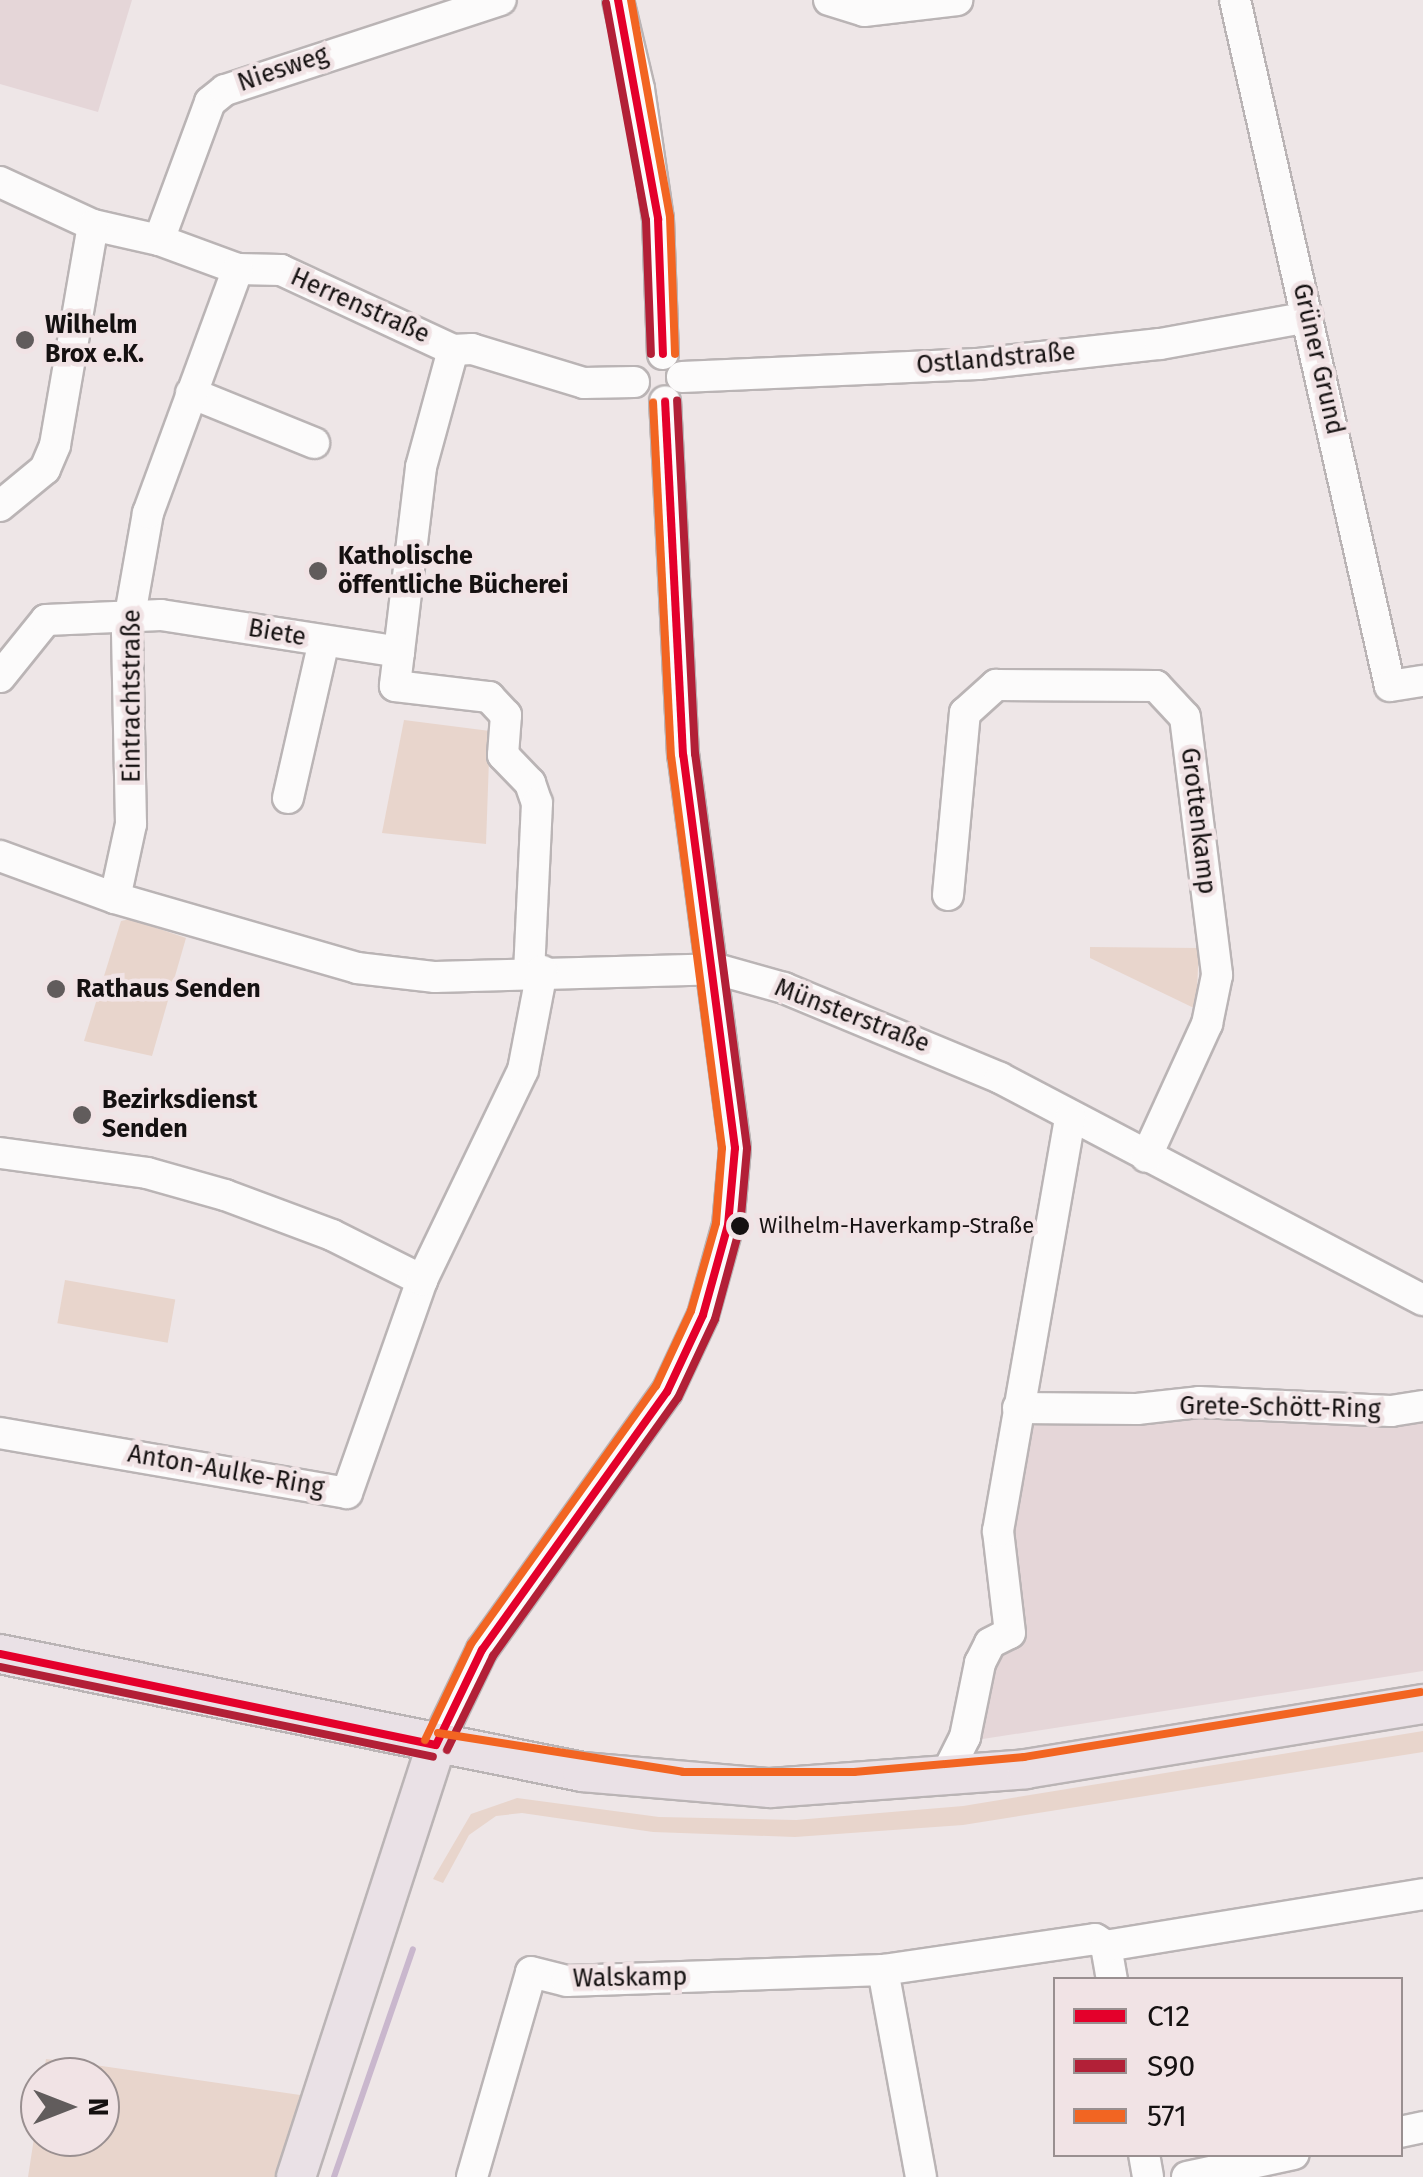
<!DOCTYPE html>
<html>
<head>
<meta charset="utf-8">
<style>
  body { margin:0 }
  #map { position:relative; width:1423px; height:2177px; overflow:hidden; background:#eee6e7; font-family:"Fira Sans",sans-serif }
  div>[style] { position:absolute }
  .built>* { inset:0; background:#e5d6d8 }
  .green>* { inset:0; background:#e8d5cc; transform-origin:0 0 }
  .stream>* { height:6px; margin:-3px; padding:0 3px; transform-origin:3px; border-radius:3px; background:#c9b7cd }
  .roads { filter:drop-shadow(2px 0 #bab4b5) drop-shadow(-2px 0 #bab4b5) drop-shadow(0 2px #bab4b5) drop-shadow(0 -2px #bab4b5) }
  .minor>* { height:30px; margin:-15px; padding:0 15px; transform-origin:15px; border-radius:15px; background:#fcfbfb }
  .major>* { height:38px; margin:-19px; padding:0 19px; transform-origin:19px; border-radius:19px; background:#eae1e6 }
  .bus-1>* { height:8px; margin:-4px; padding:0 4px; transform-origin:4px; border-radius:4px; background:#e4002b }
  .bus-2>* { height:8px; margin:-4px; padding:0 4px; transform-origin:4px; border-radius:4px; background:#b22037 }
  .bus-3>* { height:8px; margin:-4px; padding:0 4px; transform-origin:4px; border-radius:4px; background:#f26522 }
  .dots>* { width:28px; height:28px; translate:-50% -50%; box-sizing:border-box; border:5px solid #f1e3e5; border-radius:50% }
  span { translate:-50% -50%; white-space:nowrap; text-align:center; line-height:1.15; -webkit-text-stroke:9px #f1e3e5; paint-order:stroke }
  .bus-label { font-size:22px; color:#151111 }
  .left { translate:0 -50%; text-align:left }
  .street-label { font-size:25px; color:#151111 }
  .poi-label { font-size:25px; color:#151111; font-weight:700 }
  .legend { position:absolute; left:1053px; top:1977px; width:350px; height:180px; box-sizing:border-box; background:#f1e3e5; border:2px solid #998f90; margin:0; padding:12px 18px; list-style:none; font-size:30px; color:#151111 }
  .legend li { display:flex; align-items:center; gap:20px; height:50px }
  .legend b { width:50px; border:2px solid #998f90 }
  .north { position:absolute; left:20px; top:2057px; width:100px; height:100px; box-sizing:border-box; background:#f1e3e5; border:2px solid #998f90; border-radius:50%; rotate:90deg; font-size:28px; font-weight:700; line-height:40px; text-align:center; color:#151111 }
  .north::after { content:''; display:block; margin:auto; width:35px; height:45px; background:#615c5c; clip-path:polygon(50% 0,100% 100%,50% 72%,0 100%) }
</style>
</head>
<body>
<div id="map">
  <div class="built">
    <i style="clip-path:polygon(0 0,132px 0,98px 112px,0 84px)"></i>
    <i style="clip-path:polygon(1423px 1411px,1423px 1671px,957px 1743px,1011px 1633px,1004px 1530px,1020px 1415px)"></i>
  </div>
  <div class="green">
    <i style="clip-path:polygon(404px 720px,490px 731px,486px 844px,382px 833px)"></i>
    <i style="clip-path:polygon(130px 919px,186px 938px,152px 1056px,84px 1041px,121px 921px)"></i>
    <i style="clip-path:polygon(1090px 947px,1199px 948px,1196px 1009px,1090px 958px)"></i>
    <i style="left:65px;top:1280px;width:112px;height:44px;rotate:10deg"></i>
    <i style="clip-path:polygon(1423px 1731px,1423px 1752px,963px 1825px,795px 1837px,653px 1832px,522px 1813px,496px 1816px,469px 1835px,443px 1883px,433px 1879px,471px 1814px,517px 1798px,659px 1817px,796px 1820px,963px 1806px)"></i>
    <i style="clip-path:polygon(46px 2059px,88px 2064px,307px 2096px,279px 2177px,28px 2177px,40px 2099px,40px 2137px,100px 2137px,100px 2077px,43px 2077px)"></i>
  </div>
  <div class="stream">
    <i style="left:334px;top:2177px;width:241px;rotate:-70.9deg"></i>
  </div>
  <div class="roads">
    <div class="minor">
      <i style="left:618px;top:0;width:91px;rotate:76.7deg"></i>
      <i style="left:639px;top:89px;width:131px;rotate:81.7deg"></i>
      <i style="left:658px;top:219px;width:135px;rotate:87.9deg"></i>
      <i style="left:829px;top:0;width:37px;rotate:17deg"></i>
      <i style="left:864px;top:11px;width:94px;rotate:-6.7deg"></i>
      <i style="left:1235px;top:0;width:703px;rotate:77.27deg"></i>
      <i style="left:1390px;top:686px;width:33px;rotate:-9deg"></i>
      <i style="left:0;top:182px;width:102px;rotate:24.8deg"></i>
      <i style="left:93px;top:225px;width:68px;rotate:12.8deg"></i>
      <i style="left:159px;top:240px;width:84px;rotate:20.2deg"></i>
      <i style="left:238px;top:269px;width:43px;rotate:1.3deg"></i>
      <i style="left:281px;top:270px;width:190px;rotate:24.9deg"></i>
      <i style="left:453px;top:350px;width:19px;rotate:-3deg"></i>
      <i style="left:472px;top:349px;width:117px;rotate:16.9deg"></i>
      <i style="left:584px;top:383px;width:50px;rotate:-1.1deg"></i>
      <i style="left:159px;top:240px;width:147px;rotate:-69.7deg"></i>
      <i style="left:210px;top:102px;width:19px;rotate:-39deg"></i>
      <i style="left:225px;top:90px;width:290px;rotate:-18.1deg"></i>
      <i style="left:682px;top:377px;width:296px;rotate:-2.5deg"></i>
      <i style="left:978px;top:364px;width:183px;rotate:-6.3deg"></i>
      <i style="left:1160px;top:344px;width:150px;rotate:-10.3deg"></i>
      <i style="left:191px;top:393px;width:133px;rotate:22.1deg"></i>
      <i style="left:0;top:506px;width:58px;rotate:-39.4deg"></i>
      <i style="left:45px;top:469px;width:26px;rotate:-67deg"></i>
      <i style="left:55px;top:445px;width:223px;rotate:-80.2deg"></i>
      <i style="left:399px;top:652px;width:186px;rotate:-83.2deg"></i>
      <i style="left:421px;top:467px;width:121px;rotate:-74.7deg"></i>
      <i style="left:0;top:677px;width:73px;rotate:-51.1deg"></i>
      <i style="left:46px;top:620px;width:115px;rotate:-2.5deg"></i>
      <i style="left:161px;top:615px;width:241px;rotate:8.8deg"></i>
      <i style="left:399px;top:652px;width:34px;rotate:97deg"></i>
      <i style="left:395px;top:686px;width:95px;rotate:6.7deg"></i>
      <i style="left:489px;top:697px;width:25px;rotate:47deg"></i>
      <i style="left:506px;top:715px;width:40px;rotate:94.3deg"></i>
      <i style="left:503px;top:755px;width:39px;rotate:46deg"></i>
      <i style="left:530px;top:783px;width:21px;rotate:71deg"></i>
      <i style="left:537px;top:803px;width:169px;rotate:92.7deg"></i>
      <i style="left:288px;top:798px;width:161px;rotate:-77.1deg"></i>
      <i style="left:0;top:856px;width:122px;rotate:20.1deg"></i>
      <i style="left:115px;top:898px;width:252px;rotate:16.1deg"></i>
      <i style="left:357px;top:968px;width:79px;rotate:6.6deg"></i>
      <i style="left:435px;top:977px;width:281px;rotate:-1.6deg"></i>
      <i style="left:716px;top:969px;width:71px;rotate:15.6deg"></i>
      <i style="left:784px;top:988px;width:234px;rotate:22.6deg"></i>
      <i style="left:1000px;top:1078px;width:478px;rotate:27.7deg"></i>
      <i style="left:948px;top:895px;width:183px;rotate:-84.7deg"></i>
      <i style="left:965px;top:713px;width:42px;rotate:-42.1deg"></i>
      <i style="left:996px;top:685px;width:160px;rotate:0.4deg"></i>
      <i style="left:1156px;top:686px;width:42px;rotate:46.9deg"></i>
      <i style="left:1185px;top:717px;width:260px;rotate:82.9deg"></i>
      <i style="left:1217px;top:975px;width:50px;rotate:101.5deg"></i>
      <i style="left:1207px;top:1024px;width:146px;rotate:114.6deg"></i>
      <i style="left:115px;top:898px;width:76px;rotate:-77.8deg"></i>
      <i style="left:131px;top:824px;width:192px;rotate:-91.2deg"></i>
      <i style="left:127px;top:632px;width:121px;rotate:-80deg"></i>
      <i style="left:148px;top:513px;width:260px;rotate:-69.8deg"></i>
      <i style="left:0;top:1153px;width:148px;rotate:7.7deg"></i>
      <i style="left:147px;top:1173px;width:81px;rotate:15.8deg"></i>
      <i style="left:225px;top:1195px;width:114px;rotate:20.5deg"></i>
      <i style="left:332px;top:1235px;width:101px;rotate:26.6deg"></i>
      <i style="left:1018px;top:1408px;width:119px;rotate:0.5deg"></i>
      <i style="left:1137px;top:1409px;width:62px;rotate:-6.4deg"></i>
      <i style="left:1199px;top:1402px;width:192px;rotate:2.7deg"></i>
      <i style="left:1391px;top:1411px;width:32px;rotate:-9deg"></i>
      <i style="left:0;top:1433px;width:352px;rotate:9.8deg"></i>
      <i style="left:347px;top:1493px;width:226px;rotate:-70.6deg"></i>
      <i style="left:422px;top:1280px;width:233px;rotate:-64.3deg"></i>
      <i style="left:523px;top:1070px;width:101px;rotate:-79.1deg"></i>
      <i style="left:436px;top:1745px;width:106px;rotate:-64.2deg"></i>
      <i style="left:482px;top:1650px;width:317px;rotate:-54.4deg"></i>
      <i style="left:667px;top:1392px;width:85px;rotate:-64.9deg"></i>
      <i style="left:703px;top:1315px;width:93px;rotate:-74.5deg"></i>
      <i style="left:728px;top:1225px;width:77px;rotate:-84.8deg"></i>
      <i style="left:735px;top:1148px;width:396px;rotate:-97.5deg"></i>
      <i style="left:683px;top:755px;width:354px;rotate:-92.9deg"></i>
      <i style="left:945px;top:1777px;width:45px;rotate:-63.4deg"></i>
      <i style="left:965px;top:1737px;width:76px;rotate:-78.5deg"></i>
      <i style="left:980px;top:1663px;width:22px;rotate:-63deg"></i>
      <i style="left:990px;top:1643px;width:22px;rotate:-27deg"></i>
      <i style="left:1010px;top:1633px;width:103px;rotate:-96.7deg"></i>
      <i style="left:998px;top:1531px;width:419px;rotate:-80.1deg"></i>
      <i style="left:1106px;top:1946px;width:35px;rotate:80deg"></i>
      <i style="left:883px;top:1970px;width:210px;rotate:79.6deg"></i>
      <i style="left:1400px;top:2132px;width:24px;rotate:-12deg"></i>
      <i style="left:1144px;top:2154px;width:23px;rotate:80deg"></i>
      <i style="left:472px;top:2177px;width:213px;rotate:-73.9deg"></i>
      <i style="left:531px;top:1972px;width:37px;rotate:14deg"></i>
      <i style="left:567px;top:1981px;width:316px;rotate:-2deg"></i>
      <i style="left:883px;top:1970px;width:214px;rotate:-8.3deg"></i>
      <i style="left:1095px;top:1939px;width:13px;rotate:32deg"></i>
      <i style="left:1106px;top:1946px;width:321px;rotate:-9.3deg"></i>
      <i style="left:1187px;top:2177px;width:109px;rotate:-12.1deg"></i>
    </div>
    <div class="major">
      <i style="left:0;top:1654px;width:594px;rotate:11.46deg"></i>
      <i style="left:582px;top:1772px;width:189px;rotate:4.9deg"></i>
      <i style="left:770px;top:1788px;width:257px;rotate:-4.2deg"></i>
      <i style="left:1026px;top:1769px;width:402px;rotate:-9.3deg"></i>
      <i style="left:296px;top:2177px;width:454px;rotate:-72deg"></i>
    </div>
  </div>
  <div class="bus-1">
    <i style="left:618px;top:0;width:223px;rotate:79.6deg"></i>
    <i style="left:658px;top:219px;width:135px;rotate:87.9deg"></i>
    <i style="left:0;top:1654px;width:445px;rotate:11.8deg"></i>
    <i style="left:436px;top:1745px;width:106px;rotate:-64.2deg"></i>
    <i style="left:482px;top:1650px;width:317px;rotate:-54.4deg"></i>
    <i style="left:667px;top:1392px;width:85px;rotate:-64.9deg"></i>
    <i style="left:703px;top:1315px;width:93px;rotate:-74.5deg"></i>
    <i style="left:728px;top:1225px;width:77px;rotate:-84.8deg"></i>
    <i style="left:735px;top:1148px;width:396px;rotate:-97.5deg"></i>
    <i style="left:683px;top:755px;width:354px;rotate:-92.9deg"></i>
  </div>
  <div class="bus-2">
    <i style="left:606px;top:3px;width:221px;rotate:79.6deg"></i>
    <i style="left:646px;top:220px;width:134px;rotate:87.9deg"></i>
    <i style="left:0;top:1667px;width:442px;rotate:11.7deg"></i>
    <i style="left:447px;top:1750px;width:105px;rotate:-63.9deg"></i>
    <i style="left:493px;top:1656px;width:317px;rotate:-54.4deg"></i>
    <i style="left:678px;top:1398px;width:87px;rotate:-64.9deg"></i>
    <i style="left:715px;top:1319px;width:95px;rotate:-74.8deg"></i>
    <i style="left:740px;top:1227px;width:79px;rotate:-84.9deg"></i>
    <i style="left:747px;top:1148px;width:397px;rotate:-97.5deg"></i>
    <i style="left:695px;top:754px;width:354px;rotate:-92.9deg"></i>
  </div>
  <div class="bus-3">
    <i style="left:631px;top:0;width:220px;rotate:79.8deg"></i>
    <i style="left:670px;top:217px;width:137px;rotate:87.9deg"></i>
    <i style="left:438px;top:1733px;width:248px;rotate:9deg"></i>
    <i style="left:683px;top:1772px;width:171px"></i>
    <i style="left:854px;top:1772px;width:171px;rotate:-5deg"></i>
    <i style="left:1024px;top:1757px;width:402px;rotate:-9.3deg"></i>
    <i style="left:425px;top:1740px;width:106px;rotate:-64.4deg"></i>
    <i style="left:471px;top:1644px;width:317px;rotate:-54.4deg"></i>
    <i style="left:656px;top:1386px;width:83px;rotate:-65deg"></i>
    <i style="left:691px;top:1311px;width:91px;rotate:-74.1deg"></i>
    <i style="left:716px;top:1223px;width:75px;rotate:-85.4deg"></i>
    <i style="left:722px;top:1148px;width:394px;rotate:-97.4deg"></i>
    <i style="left:671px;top:757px;width:355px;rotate:-92.9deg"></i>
  </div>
  <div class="dots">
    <i style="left:25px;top:340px;background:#615c5c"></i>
    <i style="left:318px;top:571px;background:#615c5c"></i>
    <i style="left:56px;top:989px;background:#615c5c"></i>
    <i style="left:82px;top:1115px;background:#615c5c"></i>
    <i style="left:740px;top:1226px;background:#151111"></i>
  </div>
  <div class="bus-label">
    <span class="left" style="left:759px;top:1226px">Wilhelm-Haverkamp-Straße</span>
  </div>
  <div class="street-label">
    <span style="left:283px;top:69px;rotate:-19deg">Niesweg</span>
    <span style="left:360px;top:306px;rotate:24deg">Herrenstraße</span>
    <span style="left:996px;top:359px;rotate:-5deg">Ostlandstraße</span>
    <span style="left:1318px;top:359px;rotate:77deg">Grüner Grund</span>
    <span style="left:277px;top:633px;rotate:10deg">Biete</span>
    <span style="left:132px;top:696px;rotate:-90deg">Eintrachtstraße</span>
    <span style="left:1198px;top:821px;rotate:83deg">Grottenkamp</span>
    <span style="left:852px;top:1016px;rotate:21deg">Münsterstraße</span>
    <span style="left:1280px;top:1408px;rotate:1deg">Grete-Schött-Ring</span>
    <span style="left:226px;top:1471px;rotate:10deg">Anton-Aulke-Ring</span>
    <span style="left:630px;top:1978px;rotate:-1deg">Walskamp</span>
  </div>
  <div class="poi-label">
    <span class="left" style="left:45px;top:340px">Wilhelm<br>Brox e.K.</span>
    <span class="left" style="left:338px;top:571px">Katholische<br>öffentliche Bücherei</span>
    <span class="left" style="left:76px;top:989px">Rathaus Senden</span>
    <span class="left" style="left:102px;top:1115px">Bezirksdienst<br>Senden</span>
  </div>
  <ul class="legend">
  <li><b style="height:12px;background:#e4002b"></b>C12</li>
  <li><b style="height:12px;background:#b22037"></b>S90</li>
  <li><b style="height:12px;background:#f26522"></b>571</li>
  </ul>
  <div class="north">N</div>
</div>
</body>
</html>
